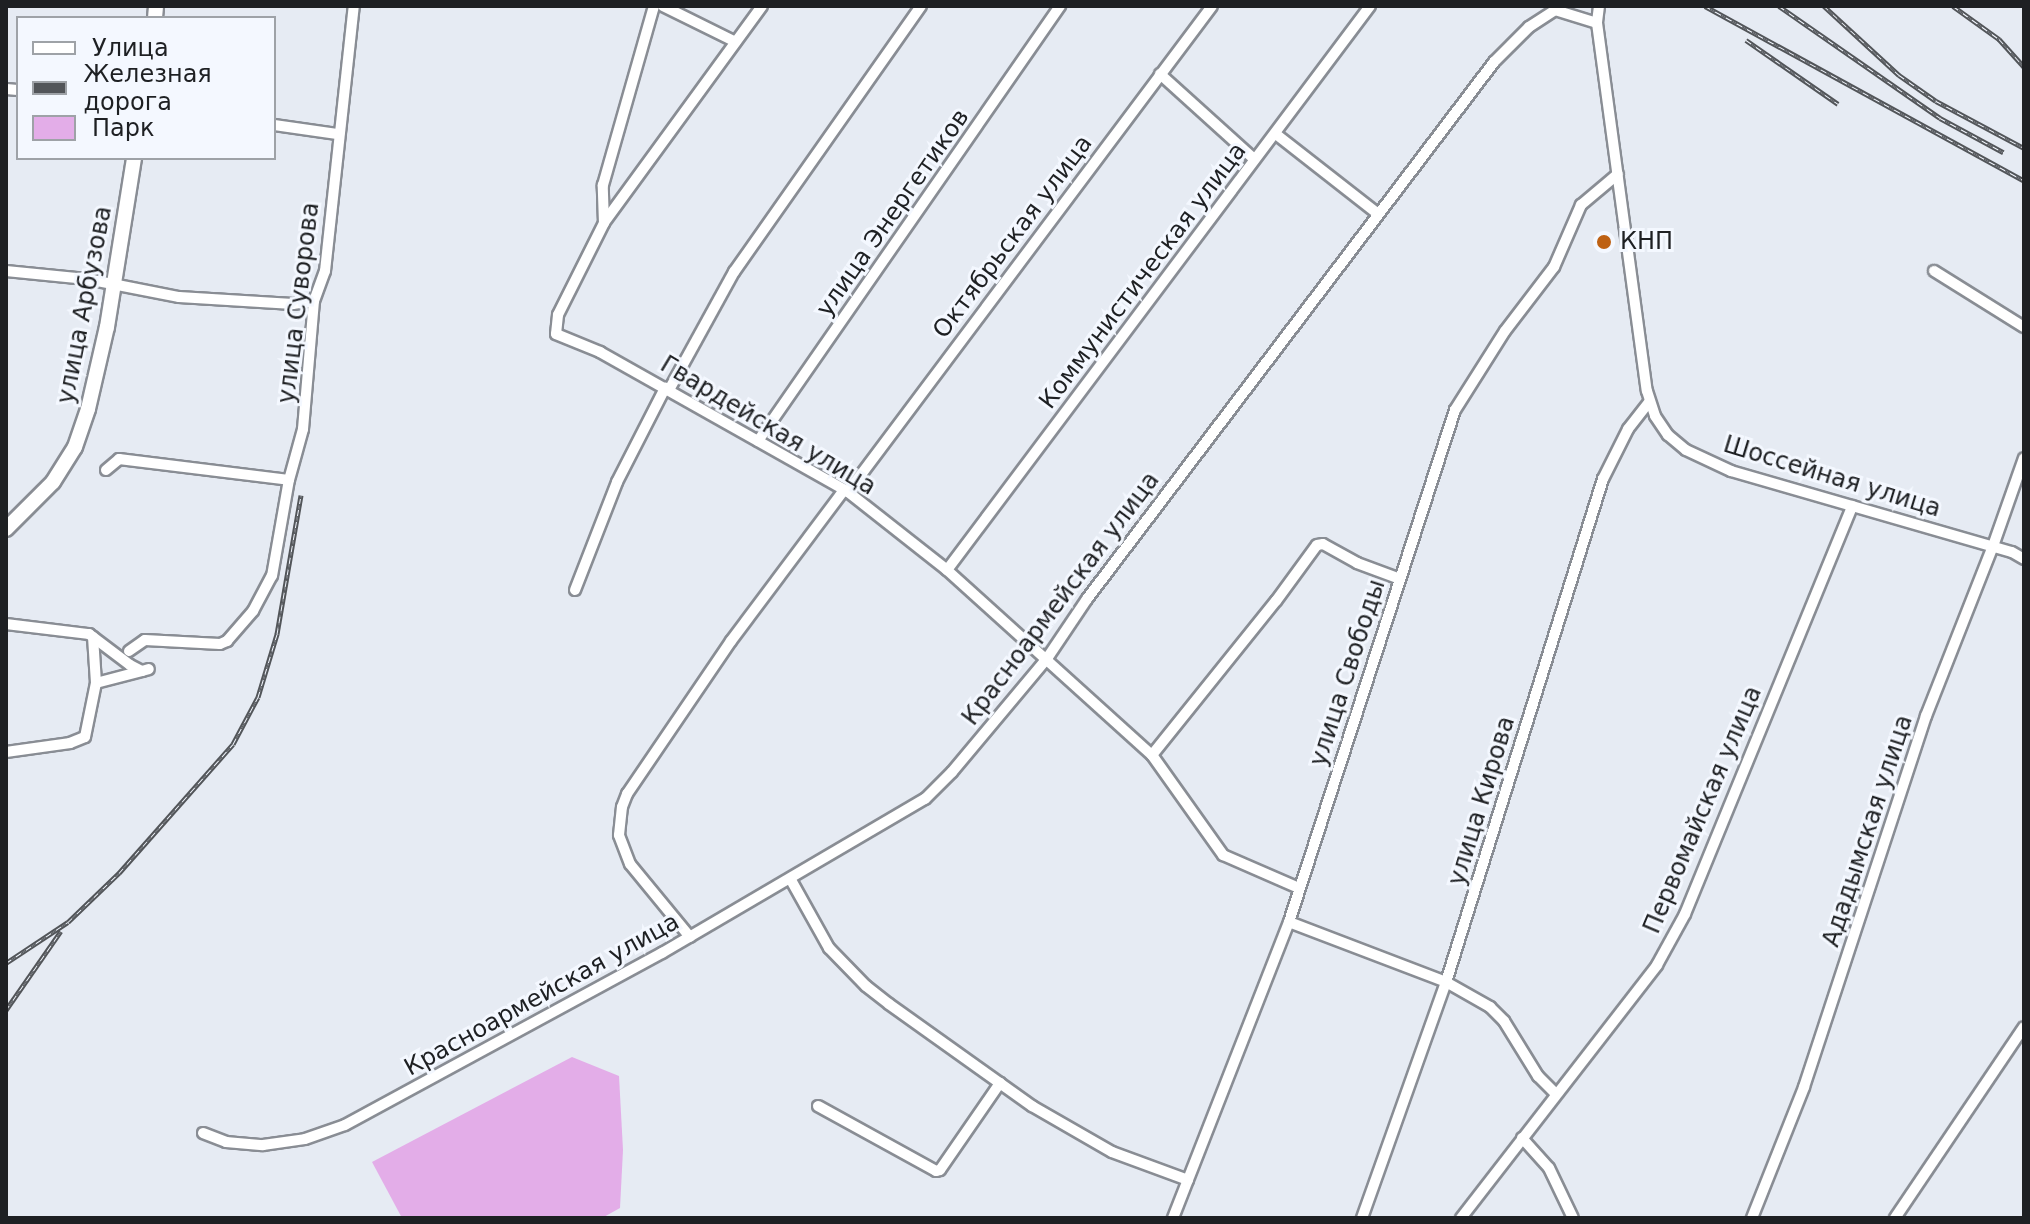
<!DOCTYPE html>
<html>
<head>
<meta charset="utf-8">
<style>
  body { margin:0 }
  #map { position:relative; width:2030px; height:1224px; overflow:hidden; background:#e6ebf3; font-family:"DejaVu Sans",sans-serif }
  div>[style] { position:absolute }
  .green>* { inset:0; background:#e3ade8 }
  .roads { filter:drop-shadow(2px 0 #898d94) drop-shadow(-2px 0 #898d94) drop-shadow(0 2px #898d94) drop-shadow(0 -2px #898d94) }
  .street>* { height:10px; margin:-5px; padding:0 5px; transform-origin:5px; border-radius:5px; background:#fff }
  .secondary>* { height:14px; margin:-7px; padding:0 7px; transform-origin:7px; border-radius:7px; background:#fff }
  .rail>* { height:5px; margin-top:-2.5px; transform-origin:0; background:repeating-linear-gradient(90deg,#f4f8ff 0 6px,#525559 0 12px); box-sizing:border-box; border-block:2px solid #525559 }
  .dots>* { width:22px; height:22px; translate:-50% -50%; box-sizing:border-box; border:4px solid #f4f8ff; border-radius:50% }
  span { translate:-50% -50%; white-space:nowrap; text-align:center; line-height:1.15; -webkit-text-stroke:6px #f4f8ff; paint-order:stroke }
  .street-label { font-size:24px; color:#1e2023 }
  .poi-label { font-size:24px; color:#1e2023 }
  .left { translate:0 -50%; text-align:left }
  .frame { position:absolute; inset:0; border:8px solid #1e2023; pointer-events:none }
  .legend { position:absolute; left:16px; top:16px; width:260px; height:144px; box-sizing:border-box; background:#f4f8ff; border:2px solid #9ea2a7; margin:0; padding:10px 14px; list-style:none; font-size:24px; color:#1e2023 }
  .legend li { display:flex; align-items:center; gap:16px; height:40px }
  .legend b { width:40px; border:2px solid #9ea2a7 }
</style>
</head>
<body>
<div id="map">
  <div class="green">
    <i style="clip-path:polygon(572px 1057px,619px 1076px,623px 1150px,620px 1208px,602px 1218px,402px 1218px,372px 1162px)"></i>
  </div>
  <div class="roads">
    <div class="street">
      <i style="left:663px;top:6px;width:81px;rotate:26.3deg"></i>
      <i style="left:762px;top:6px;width:268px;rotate:126.1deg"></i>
      <i style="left:604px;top:223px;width:103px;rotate:116.6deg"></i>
      <i style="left:558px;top:315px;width:19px;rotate:96deg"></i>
      <i style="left:556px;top:334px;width:48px;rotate:22.2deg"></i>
      <i style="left:600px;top:352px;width:285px;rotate:29.4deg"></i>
      <i style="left:848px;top:492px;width:126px;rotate:38.2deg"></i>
      <i style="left:947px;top:570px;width:276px;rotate:42.1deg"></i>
      <i style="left:1152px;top:755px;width:123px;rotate:54.6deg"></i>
      <i style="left:1223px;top:855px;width:83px;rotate:23.5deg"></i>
      <i style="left:1599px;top:6px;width:17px;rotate:97deg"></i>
      <i style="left:1597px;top:23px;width:371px;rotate:82.3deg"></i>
      <i style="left:1647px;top:391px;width:26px;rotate:72deg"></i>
      <i style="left:1655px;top:416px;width:23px;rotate:56deg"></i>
      <i style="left:1668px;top:435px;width:23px;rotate:40deg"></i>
      <i style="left:1686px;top:450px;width:50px;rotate:25deg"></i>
      <i style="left:1731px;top:471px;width:292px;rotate:16.1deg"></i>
      <i style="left:2012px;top:552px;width:14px;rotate:30deg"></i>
      <i style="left:1160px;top:74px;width:127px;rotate:42.1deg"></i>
      <i style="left:6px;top:89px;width:12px;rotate:5deg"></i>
      <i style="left:274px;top:125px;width:64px;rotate:8.1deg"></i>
      <i style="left:1277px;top:135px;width:127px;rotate:38deg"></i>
      <i style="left:604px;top:223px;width:38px;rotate:-92deg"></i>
      <i style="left:603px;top:185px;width:186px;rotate:-74.1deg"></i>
      <i style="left:6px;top:271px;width:81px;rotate:5.6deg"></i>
      <i style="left:87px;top:279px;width:94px;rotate:11.1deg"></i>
      <i style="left:179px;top:297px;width:114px;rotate:3.5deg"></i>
      <i style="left:293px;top:304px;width:21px;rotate:-8deg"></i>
      <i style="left:1934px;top:271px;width:106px;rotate:31.9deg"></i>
      <i style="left:669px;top:390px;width:135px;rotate:-61.2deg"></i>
      <i style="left:734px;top:272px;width:325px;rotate:-54.9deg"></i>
      <i style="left:758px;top:441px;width:530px;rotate:-55.23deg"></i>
      <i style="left:106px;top:470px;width:17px;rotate:-40deg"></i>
      <i style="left:119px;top:459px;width:171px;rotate:7deg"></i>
      <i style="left:848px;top:492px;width:607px;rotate:-53.17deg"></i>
      <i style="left:947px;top:570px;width:705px;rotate:-53.13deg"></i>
      <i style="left:575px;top:590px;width:116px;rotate:-68.7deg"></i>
      <i style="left:617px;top:482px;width:106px;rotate:-62.9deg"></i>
      <i style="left:6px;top:624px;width:84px;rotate:6.9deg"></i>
      <i style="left:89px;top:634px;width:51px;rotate:37.1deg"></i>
      <i style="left:130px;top:665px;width:13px;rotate:27deg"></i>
      <i style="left:142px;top:671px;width:7px;rotate:-16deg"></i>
      <i style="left:129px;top:651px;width:19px;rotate:-35deg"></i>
      <i style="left:145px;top:640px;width:75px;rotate:3.1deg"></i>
      <i style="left:220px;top:644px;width:8px;rotate:-23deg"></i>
      <i style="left:227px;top:641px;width:40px;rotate:-49deg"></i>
      <i style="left:253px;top:611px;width:40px;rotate:-62deg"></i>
      <i style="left:272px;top:576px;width:97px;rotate:-80deg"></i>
      <i style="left:289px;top:480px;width:53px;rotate:-74.6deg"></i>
      <i style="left:303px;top:429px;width:128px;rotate:-85.1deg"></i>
      <i style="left:314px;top:301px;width:32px;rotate:-70deg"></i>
      <i style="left:325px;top:271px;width:267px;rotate:-83.8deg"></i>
      <i style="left:96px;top:683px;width:48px;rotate:-14.6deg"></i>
      <i style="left:6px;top:752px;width:65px;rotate:-8deg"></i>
      <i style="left:70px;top:743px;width:16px;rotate:-22deg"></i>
      <i style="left:85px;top:737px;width:55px;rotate:-78.5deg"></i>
      <i style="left:96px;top:683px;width:46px;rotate:-93.7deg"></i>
      <i style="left:1152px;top:755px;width:198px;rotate:-51.2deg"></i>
      <i style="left:1276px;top:601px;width:69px;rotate:-53.8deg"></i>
      <i style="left:1317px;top:545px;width:6px;rotate:-9deg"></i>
      <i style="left:1323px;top:544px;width:39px;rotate:29deg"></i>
      <i style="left:1357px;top:563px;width:46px;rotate:20.4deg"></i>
      <i style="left:791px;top:880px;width:78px;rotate:60.8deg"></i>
      <i style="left:829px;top:948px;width:53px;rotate:45.8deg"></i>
      <i style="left:866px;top:986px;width:29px;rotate:38deg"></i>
      <i style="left:889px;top:1004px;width:176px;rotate:35.5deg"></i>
      <i style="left:1032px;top:1106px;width:92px;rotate:29.9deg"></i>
      <i style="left:1112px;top:1152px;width:81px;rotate:20.2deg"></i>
      <i style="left:1289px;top:922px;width:168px;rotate:20.9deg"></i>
      <i style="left:1446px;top:982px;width:51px;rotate:29.6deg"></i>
      <i style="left:1490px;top:1007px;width:20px;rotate:45deg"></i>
      <i style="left:1504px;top:1021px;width:65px;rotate:58.3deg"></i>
      <i style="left:1538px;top:1076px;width:24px;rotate:45deg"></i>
      <i style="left:690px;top:937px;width:94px;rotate:-129.4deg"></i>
      <i style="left:630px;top:864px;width:31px;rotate:-111deg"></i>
      <i style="left:619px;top:835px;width:28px;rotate:-84deg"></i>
      <i style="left:622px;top:807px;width:14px;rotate:-69deg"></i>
      <i style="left:627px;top:794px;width:185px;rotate:-55.8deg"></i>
      <i style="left:731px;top:641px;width:189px;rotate:-53.2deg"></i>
      <i style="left:818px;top:1106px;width:135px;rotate:28.8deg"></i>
      <i style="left:936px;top:1171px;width:4px;rotate:-14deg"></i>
      <i style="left:940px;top:1170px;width:106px;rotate:-55.4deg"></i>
      <i style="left:203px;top:1133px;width:25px;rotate:21deg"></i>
      <i style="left:226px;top:1142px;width:37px;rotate:5deg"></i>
      <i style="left:263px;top:1145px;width:42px;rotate:-8.1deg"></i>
      <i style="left:305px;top:1139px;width:42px;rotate:-19.3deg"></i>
      <i style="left:345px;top:1125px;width:361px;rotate:-28.5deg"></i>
      <i style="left:662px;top:953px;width:305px;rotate:-30.4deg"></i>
      <i style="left:925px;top:799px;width:38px;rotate:-45deg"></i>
      <i style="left:952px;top:772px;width:150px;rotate:-50.1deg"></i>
      <i style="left:1048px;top:657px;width:70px;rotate:-56.1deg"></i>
      <i style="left:1087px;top:599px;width:674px;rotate:-52.84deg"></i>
      <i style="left:1494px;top:62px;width:49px;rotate:-45deg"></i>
      <i style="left:1529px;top:27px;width:31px;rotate:-33deg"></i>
      <i style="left:1555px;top:10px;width:44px;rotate:17.2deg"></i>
      <i style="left:1522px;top:1138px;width:40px;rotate:48deg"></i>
      <i style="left:1549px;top:1168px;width:55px;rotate:64.4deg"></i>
      <i style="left:1173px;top:1218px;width:318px;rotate:-68.6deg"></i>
      <i style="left:1289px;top:922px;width:538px;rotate:-72.04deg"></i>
      <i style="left:1455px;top:410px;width:93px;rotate:-57.7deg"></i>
      <i style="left:1505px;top:331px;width:81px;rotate:-52.6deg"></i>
      <i style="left:1554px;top:267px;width:68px;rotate:-66.5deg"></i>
      <i style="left:1581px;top:205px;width:48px;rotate:-40deg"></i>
      <i style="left:1362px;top:1218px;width:251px;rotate:-70.4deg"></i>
      <i style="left:1446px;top:982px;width:527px;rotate:-72.67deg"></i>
      <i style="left:1603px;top:479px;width:56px;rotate:-63.4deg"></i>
      <i style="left:1628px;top:429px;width:34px;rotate:-52deg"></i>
      <i style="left:1461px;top:1218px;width:320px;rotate:-52.2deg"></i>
      <i style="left:1657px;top:965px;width:58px;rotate:-61.2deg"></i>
      <i style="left:1685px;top:914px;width:441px;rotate:-67.7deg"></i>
      <i style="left:1752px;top:1218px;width:141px;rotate:-68.3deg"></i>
      <i style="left:1804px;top:1087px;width:391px;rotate:-71.8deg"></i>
      <i style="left:1926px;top:716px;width:183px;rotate:-68.5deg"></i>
      <i style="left:1993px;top:546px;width:93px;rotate:-70.6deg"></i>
      <i style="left:1895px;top:1218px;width:230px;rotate:-56deg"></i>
    </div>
    <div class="secondary">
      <i style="left:155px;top:18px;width:12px;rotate:-85deg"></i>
      <i style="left:6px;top:529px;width:66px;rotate:-45deg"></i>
      <i style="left:53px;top:482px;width:41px;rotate:-57.8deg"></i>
      <i style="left:75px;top:447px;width:40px;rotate:-71.1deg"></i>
      <i style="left:88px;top:409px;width:84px;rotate:-77deg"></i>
      <i style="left:107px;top:327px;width:171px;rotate:-80.9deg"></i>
    </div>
  </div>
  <div class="rail">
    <i style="left:1705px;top:6px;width:364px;rotate:28.7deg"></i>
    <i style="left:1779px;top:6px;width:196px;rotate:34.8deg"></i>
    <i style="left:1940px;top:118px;width:72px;rotate:28.4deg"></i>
    <i style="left:1824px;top:6px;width:102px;rotate:42.6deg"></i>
    <i style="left:1899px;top:75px;width:45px;rotate:35.1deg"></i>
    <i style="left:1936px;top:101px;width:100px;rotate:28.1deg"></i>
    <i style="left:1953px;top:6px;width:57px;rotate:35.7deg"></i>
    <i style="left:1999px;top:39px;width:38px;rotate:48deg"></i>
    <i style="left:1746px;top:40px;width:112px;rotate:34.8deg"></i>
    <i style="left:6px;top:963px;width:74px;rotate:-33.5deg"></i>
    <i style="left:68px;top:922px;width:71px;rotate:-43.9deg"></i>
    <i style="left:119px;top:873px;width:172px;rotate:-48.5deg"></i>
    <i style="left:233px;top:744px;width:53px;rotate:-62deg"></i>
    <i style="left:258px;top:697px;width:66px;rotate:-73.2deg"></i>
    <i style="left:277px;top:634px;width:141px;rotate:-80.2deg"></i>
    <i style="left:6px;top:1010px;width:96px;rotate:-55.2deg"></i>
  </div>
  <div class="dots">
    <i style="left:1604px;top:242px;background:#be6113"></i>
  </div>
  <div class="street-label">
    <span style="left:893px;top:213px;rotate:-55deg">улица Энергетиков</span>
    <span style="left:1013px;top:237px;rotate:-53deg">Октябрьская улица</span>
    <span style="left:1143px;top:276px;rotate:-53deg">Коммунистическая улица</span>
    <span style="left:299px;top:303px;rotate:-83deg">улица Суворова</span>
    <span style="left:85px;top:305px;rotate:-79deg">улица Арбузова</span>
    <span style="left:768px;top:426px;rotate:31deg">Гвардейская улица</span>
    <span style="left:1832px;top:477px;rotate:17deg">Шоссейная улица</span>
    <span style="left:1061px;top:599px;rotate:-53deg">Красноармейская улица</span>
    <span style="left:1348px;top:673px;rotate:-72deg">улица Свободы</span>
    <span style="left:1482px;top:801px;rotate:-73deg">улица Кирова</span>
    <span style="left:1703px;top:810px;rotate:-67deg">Первомайская улица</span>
    <span style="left:1868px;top:831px;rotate:-72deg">Ададымская улица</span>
    <span style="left:542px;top:995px;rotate:-29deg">Красноармейская улица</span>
  </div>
  <div class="poi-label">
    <span class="left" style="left:1620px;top:242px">КНП</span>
  </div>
  <div class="frame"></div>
  <ul class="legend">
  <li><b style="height:10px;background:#fff"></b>Улица</li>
  <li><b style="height:10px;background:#525559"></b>Железная дорога</li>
  <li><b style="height:22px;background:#e3ade8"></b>Парк</li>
  </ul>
</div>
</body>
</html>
